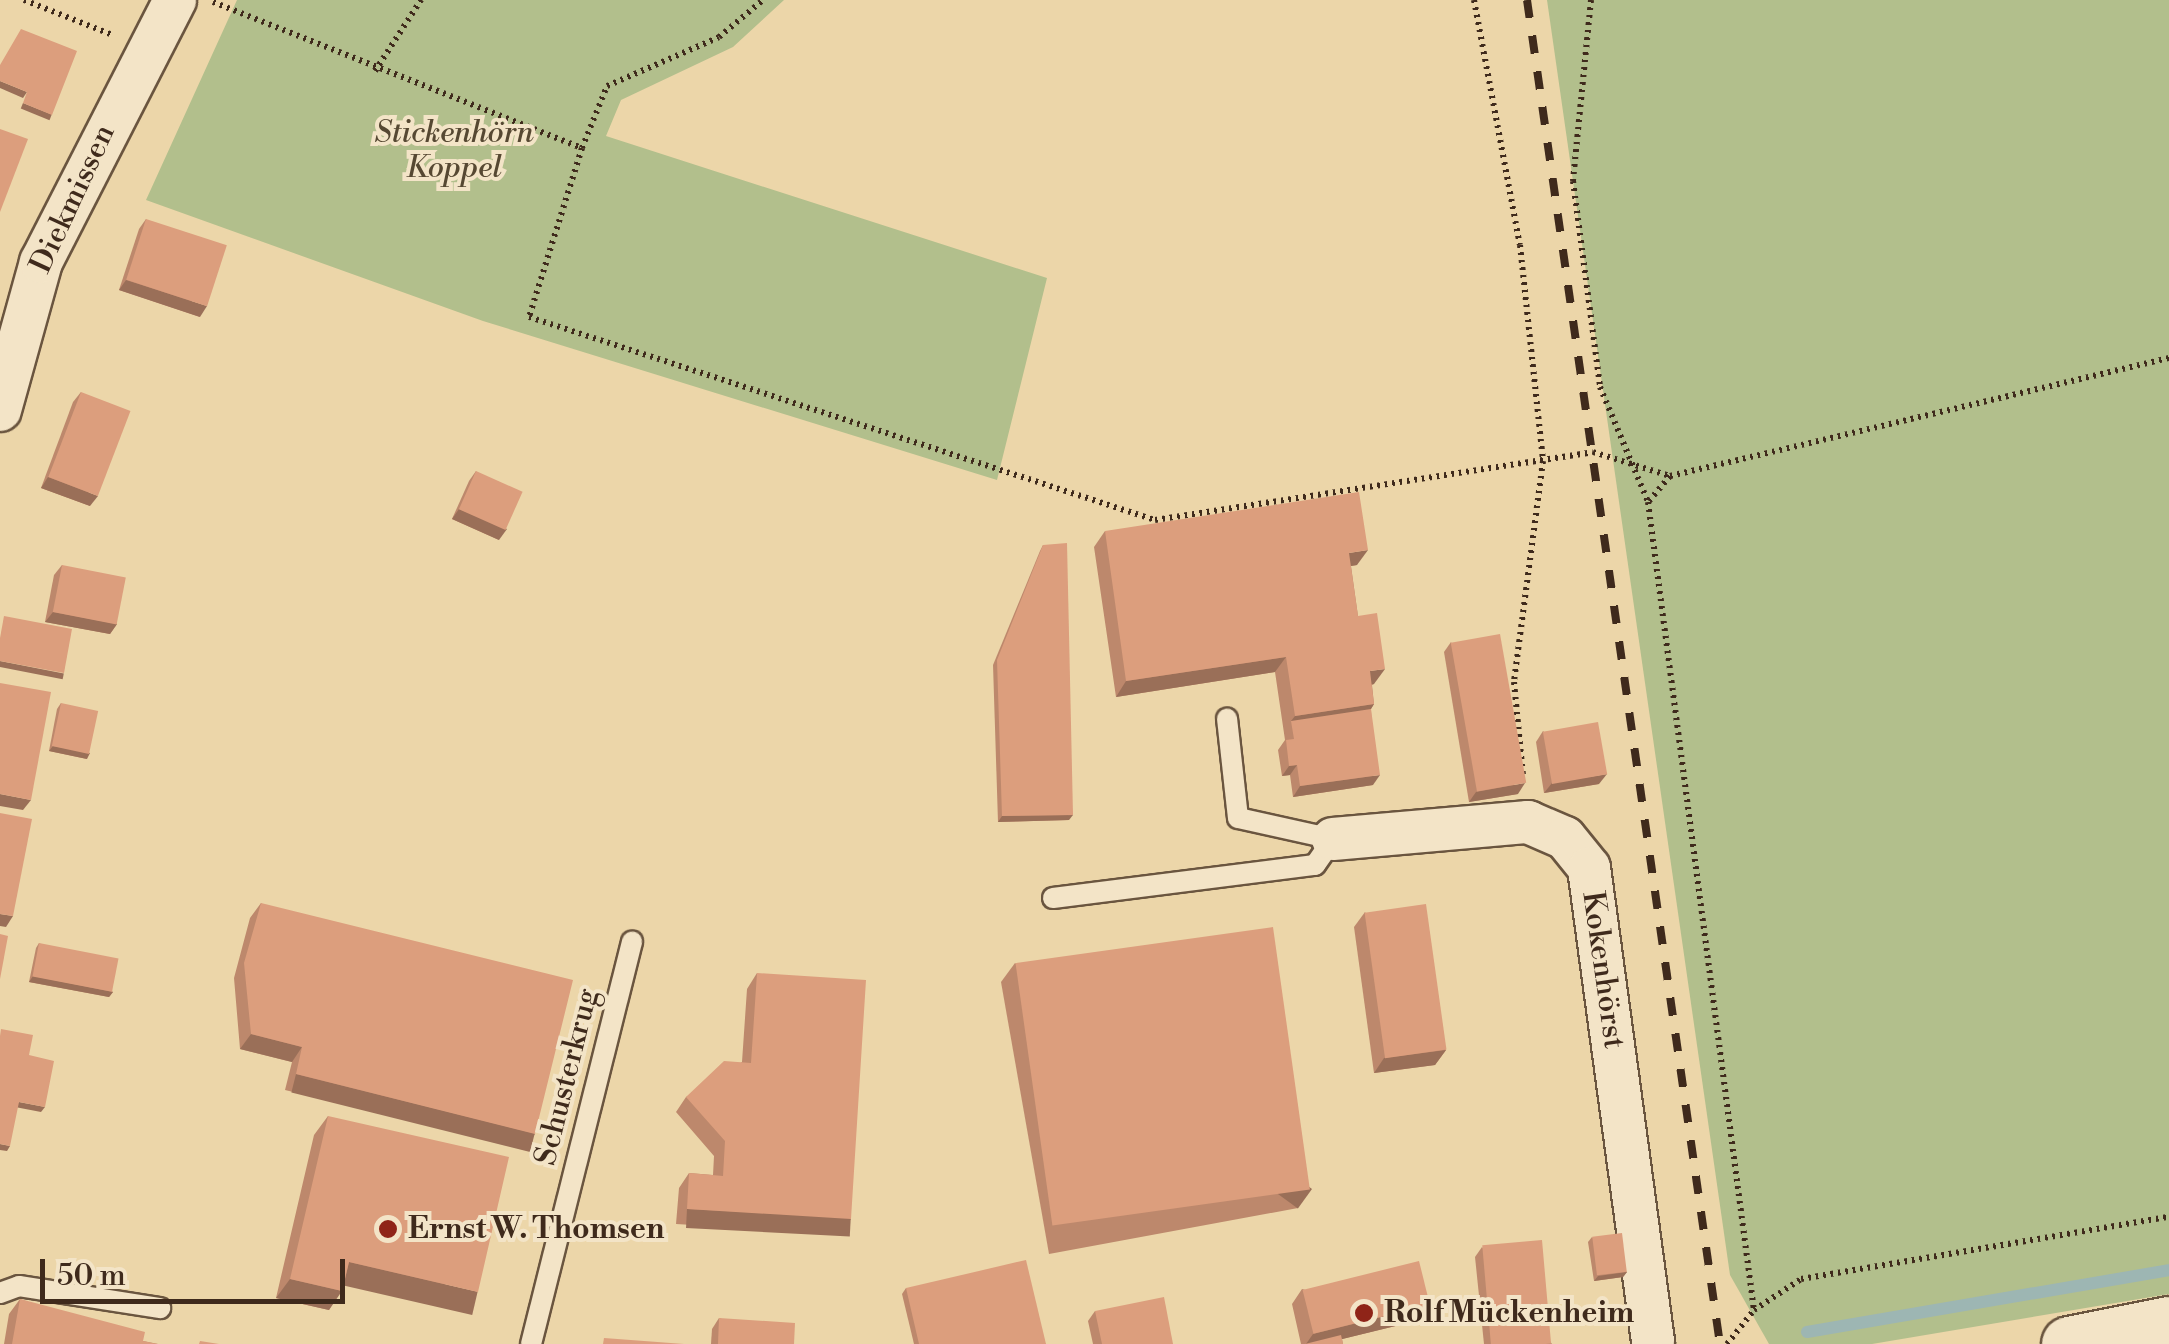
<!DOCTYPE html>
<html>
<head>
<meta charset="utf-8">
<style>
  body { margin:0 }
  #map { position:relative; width:2169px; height:1344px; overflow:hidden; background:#ecd6a9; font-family:"Libre Bodoni",serif }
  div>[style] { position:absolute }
  .green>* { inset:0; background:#b2bf8c }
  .stream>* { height:12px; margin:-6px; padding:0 6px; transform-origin:6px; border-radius:6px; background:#9db6b3 }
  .path>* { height:6px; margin-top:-3px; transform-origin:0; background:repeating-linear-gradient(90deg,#3f2a1c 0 2.5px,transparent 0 7.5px) }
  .roads { filter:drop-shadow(2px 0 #6a553f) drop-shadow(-2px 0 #6a553f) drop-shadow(0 2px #6a553f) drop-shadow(0 -2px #6a553f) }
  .lane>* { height:20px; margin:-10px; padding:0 10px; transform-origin:10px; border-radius:10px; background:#f3e4c7 }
  .street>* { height:42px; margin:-21px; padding:0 21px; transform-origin:21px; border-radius:21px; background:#f3e4c7 }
  .secondary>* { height:55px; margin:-27.5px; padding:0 27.5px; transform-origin:27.5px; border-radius:27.5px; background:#f3e4c7 }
  .rail>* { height:8px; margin-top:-4px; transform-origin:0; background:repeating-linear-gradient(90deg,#3f2a1c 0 18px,transparent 0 36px) }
  .wall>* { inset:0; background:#bd886c }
  .shaded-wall>* { inset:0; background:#9a6f58; transform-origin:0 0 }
  .building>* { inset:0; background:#dc9e7d; transform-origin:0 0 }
  .dots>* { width:28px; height:28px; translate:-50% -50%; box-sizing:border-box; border:5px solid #f3e4c7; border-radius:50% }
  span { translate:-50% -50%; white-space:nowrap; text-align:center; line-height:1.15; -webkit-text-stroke:8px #f3e4c7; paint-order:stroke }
  .park-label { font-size:30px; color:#564832; font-style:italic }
  .street-label { font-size:30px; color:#3f2a1c }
  .poi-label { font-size:30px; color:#3f2a1c; font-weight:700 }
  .left { translate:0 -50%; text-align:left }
  .scale { position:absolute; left:40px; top:1259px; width:305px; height:45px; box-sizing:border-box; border:5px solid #3f2a1c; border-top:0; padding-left:12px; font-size:30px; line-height:35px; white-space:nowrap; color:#3f2a1c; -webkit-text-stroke:8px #f3e4c7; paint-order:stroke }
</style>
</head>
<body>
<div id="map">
  <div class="green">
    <i style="clip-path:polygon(237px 0,784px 0,733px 47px,621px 100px,606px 136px,1047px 278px,997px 480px,483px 321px,146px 200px)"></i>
    <i style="clip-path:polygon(1547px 0,2169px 0,2169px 1294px,1872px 1344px,1769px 1344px,1730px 1275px)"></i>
  </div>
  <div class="stream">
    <i style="left:1807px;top:1332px;width:367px;rotate:-9.7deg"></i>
  </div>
  <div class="path">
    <i style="left:24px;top:0;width:96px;rotate:21.5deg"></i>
    <i style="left:1474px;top:0;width:249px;rotate:79.4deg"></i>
    <i style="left:1520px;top:245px;width:217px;rotate:83.9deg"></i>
    <i style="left:1543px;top:461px;width:223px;rotate:97.5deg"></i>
    <i style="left:1514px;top:682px;width:94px;rotate:84.5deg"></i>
    <i style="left:1591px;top:0;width:182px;rotate:95.7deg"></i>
    <i style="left:1573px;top:181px;width:208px;rotate:82.5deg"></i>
    <i style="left:1600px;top:387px;width:125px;rotate:67.3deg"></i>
    <i style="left:1648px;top:502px;width:815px;rotate:82.53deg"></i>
    <i style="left:213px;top:2px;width:397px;rotate:21.6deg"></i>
    <i style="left:582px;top:148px;width:177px;rotate:107.4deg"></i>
    <i style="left:529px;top:317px;width:658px;rotate:17.97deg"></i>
    <i style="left:1155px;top:520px;width:443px;rotate:-8.8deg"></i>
    <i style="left:1593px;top:452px;width:81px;rotate:17.3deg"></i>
    <i style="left:1670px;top:476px;width:513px;rotate:-13.3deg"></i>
    <i style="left:375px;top:71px;width:85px;rotate:-57.1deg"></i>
    <i style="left:582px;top:148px;width:67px;rotate:-68deg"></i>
    <i style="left:607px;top:86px;width:122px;rotate:-23.6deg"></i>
    <i style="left:719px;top:37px;width:57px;rotate:-40.1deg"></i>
    <i style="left:1649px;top:501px;width:33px;rotate:-50deg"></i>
    <i style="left:1727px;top:1344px;width:43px;rotate:-51.5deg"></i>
    <i style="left:1754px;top:1310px;width:56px;rotate:-33.4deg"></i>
    <i style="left:1801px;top:1279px;width:373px;rotate:-9.6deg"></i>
  </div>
  <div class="roads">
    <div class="lane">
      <i style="left:1053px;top:898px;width:264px;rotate:-7.2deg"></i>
      <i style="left:1315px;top:865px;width:32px;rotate:-55deg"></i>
      <i style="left:1333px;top:839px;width:97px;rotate:-167.5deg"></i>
      <i style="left:1238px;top:818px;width:100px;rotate:-96.3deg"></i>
      <i style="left:0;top:1293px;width:20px;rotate:-20deg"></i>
      <i style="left:19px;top:1286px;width:143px;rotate:8.9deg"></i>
      <i style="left:531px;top:1344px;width:415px;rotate:-75.9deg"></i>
    </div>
    <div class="street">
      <i style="left:0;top:410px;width:154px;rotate:-74.5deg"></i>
      <i style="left:41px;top:262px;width:294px;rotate:-62.9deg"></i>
      <i style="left:1333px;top:839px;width:196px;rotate:-5deg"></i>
      <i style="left:1528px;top:822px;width:40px;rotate:23.4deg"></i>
      <i style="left:1565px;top:838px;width:38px;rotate:51deg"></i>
      <i style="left:1589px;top:868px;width:480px;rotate:82.3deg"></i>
    </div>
    <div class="secondary">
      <i style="left:2069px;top:1344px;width:102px;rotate:-11.3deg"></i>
    </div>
  </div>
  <div class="rail">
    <i style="left:1527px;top:0;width:1358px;rotate:81.83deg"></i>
  </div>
  <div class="wall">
    <i style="clip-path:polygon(146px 219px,200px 317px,119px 290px,139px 229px)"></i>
    <i style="clip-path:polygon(81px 392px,90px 506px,41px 488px,73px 402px)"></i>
    <i style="clip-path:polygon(476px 471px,499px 540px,452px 519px,469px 481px)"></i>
    <i style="clip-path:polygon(1105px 531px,1357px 565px,1351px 566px,1358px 616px,1374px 684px,1372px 685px,1374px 704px,1371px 709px,1373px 785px,1293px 797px,1290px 775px,1282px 776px,1278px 750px,1285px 740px,1275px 672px,1116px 697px,1094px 547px)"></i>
    <i style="clip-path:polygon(1043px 545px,1069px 820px,998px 822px,993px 665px,1040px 551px)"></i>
    <i style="clip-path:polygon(62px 565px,117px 624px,110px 634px,45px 622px,54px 575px)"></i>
    <i style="clip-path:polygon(1451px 642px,1518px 794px,1469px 802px,1444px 652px)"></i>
    <i style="clip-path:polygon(61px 703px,87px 759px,49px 751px,57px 709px)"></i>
    <i style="clip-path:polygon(1543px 731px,1599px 784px,1544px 793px,1536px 742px)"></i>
    <i style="clip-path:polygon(261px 903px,535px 1134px,524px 1149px,285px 1090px,292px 1062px,240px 1049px,234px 978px,250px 918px)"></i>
    <i style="clip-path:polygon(1365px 912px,1446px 1050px,1435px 1065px,1374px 1073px,1354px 927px)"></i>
    <i style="clip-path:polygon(39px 943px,113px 992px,109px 997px,29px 982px,36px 948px)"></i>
    <i style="clip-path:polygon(1015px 963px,1298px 1208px,1049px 1254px,1001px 982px)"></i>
    <i style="clip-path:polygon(757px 973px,851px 1219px,841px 1234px,676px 1224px,679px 1188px,689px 1173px,713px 1175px,714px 1156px,676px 1112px,686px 1097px,742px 1062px,747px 989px)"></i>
    <i style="clip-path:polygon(328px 1116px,464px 1311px,344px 1283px,329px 1310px,276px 1298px,314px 1135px)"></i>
    <i style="clip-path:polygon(1592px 1237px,1627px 1272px,1623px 1277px,1594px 1281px,1588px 1242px)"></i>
    <i style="clip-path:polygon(1482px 1247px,1552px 1344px,1484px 1344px,1475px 1257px)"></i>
    <i style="clip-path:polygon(906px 1288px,1046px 1344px,914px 1344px,902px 1294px)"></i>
    <i style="clip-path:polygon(1302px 1289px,1420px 1320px,1342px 1339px,1343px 1344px,1301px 1344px,1292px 1304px)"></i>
    <i style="clip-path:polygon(20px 1299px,143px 1341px,158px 1344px,4px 1344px,9px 1314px)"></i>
    <i style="clip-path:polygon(1095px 1311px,1173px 1344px,1093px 1344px,1088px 1321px)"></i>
    <i style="clip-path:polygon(719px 1318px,794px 1344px,711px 1344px,712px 1329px)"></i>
  </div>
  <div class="shaded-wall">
    <i style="clip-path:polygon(0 81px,27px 92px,23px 98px,0 88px)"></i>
    <i style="left:23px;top:103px;width:31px;height:6px;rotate:22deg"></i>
    <i style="clip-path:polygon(126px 280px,207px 306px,200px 317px,119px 290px)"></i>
    <i style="clip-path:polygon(48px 477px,98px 496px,90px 506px,41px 488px)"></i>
    <i style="clip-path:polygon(459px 509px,507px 529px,499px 540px,452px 519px)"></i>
    <i style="clip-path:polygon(1368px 550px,1357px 565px,1338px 568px,1349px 553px)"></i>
    <i style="clip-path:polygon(53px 612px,117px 624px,110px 634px,45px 622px)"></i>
    <i style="clip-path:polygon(1286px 657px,1275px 672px,1116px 697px,1126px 681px)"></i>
    <i style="left:0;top:661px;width:65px;height:6px;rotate:11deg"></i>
    <i style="clip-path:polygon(1385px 669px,1374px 684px,1359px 686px,1370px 671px)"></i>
    <i style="clip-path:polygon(1374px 704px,1364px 720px,1291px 721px,1295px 716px)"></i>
    <i style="clip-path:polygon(53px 746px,90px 753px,87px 759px,49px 751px)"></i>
    <i style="clip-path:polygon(1297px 765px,1290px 775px,1282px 776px,1289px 766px)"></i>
    <i style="clip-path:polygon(1607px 774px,1599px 784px,1544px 793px,1552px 783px)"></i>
    <i style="clip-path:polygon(1380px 775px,1373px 785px,1293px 797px,1300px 786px)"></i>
    <i style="clip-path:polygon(1525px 783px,1518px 794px,1469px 802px,1476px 792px)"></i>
    <i style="clip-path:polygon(0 794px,31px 800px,23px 810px,0 806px)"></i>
    <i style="clip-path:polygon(1073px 815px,1069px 820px,998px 822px,1002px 816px)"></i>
    <i style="clip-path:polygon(0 914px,13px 916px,6px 927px,0 926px)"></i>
    <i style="clip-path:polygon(33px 976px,113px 992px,109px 997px,29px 982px)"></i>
    <i style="clip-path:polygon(251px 1034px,302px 1047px,292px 1062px,240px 1049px)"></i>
    <i style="clip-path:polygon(1446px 1050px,1435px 1065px,1374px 1073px,1384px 1058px)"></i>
    <i style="left:296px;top:1074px;width:246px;height:19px;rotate:14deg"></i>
    <i style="clip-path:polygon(19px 1102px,45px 1107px,41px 1112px,15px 1107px)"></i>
    <i style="clip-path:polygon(0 1144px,10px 1146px,7px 1151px,0 1150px)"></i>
    <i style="left:1312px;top:1189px;width:24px;height:254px;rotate:126deg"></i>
    <i style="left:687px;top:1209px;width:164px;height:19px;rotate:3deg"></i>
    <i style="left:349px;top:1262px;width:132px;height:24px;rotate:13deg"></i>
    <i style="clip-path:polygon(1627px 1272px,1623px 1277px,1594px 1281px,1598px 1276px)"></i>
    <i style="clip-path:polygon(290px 1279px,342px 1291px,329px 1310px,276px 1298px)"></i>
    <i style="clip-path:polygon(1430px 1305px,1420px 1320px,1322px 1344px,1306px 1344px,1313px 1334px)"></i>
  </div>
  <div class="building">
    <i style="clip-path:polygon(21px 29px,77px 51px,52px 115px,23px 103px,27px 92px,0 81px,0 65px)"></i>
    <i style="clip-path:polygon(0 129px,28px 139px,0 212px)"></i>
    <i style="left:146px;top:219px;width:85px;height:64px;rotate:18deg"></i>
    <i style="left:81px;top:392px;width:53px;height:91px;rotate:21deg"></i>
    <i style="left:476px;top:471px;width:51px;height:42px;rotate:24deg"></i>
    <i style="clip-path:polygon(1359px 492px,1368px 550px,1349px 553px,1358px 616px,1377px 613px,1385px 669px,1370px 671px,1374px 704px,1295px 716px,1286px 657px,1126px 681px,1105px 531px)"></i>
    <i style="clip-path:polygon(1067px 543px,1073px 815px,1002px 816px,997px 660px,1043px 545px)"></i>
    <i style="left:62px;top:565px;width:65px;height:48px;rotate:11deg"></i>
    <i style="clip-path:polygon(4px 616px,72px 629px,64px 673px,0 661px,0 638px)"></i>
    <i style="left:1500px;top:634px;width:151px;height:50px;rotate:80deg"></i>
    <i style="clip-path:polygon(0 683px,51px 692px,31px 800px,0 794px)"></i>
    <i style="left:61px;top:703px;width:38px;height:44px;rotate:12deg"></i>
    <i style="clip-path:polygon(1371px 709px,1380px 775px,1300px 786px,1297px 765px,1289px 766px,1286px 740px,1294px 739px,1291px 721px)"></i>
    <i style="left:1598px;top:722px;width:53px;height:56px;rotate:80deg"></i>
    <i style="clip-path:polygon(0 813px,32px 819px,13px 916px,0 914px)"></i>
    <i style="clip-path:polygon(261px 903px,573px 980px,535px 1134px,296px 1074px,302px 1047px,251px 1034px,244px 963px)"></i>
    <i style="left:1426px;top:904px;width:147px;height:62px;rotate:82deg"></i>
    <i style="left:1273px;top:927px;width:265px;height:260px;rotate:82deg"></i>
    <i style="clip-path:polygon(0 934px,8px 936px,0 979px)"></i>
    <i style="left:39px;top:943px;width:81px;height:34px;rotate:11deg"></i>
    <i style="clip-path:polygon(757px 973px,866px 980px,851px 1219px,687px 1209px,689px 1173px,723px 1176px,725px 1141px,686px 1097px,724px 1061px,751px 1063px)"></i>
    <i style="clip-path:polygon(1px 1029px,33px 1035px,29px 1055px,54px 1061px,45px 1107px,19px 1102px,10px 1146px,0 1144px,0 1036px)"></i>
    <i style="clip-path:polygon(328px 1116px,509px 1157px,478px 1292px,349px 1262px,342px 1291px,290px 1279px)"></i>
    <i style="left:1622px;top:1233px;width:39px;height:30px;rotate:83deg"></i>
    <i style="left:1542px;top:1240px;width:104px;height:60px;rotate:85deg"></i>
    <i style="clip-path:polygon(1026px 1260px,1046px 1344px,919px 1344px,906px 1288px)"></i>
    <i style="left:1419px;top:1261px;width:45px;height:120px;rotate:76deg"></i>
    <i style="clip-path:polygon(1164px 1297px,1173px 1344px,1102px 1344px,1095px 1311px)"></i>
    <i style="clip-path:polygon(20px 1299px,145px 1332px,143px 1341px,158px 1344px,12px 1344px)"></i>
    <i style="clip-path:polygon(719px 1318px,795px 1323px,794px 1344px,718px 1344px)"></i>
    <i style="clip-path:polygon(1341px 1335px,1343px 1344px,1305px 1344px)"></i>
    <i style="clip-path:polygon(604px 1338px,684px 1344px,603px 1344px)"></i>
    <i style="clip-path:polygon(200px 1341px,219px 1344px,199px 1344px)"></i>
  </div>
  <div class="dots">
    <i style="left:388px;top:1229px;background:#8f2418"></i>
    <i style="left:1364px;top:1313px;background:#8f2418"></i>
  </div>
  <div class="park-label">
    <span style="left:454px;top:150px">Stickenhörn<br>Koppel</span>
  </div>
  <div class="street-label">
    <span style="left:73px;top:199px;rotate:-65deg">Diekmissen</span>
    <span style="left:1603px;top:970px;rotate:82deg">Kokenhörst</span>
    <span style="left:567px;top:1077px;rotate:-76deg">Schusterkrug</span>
  </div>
  <div class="poi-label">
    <span class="left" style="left:408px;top:1229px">Ernst W. Thomsen</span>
    <span class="left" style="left:1384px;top:1313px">Rolf Mückenheim</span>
  </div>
  <div class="scale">50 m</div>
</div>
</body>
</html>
